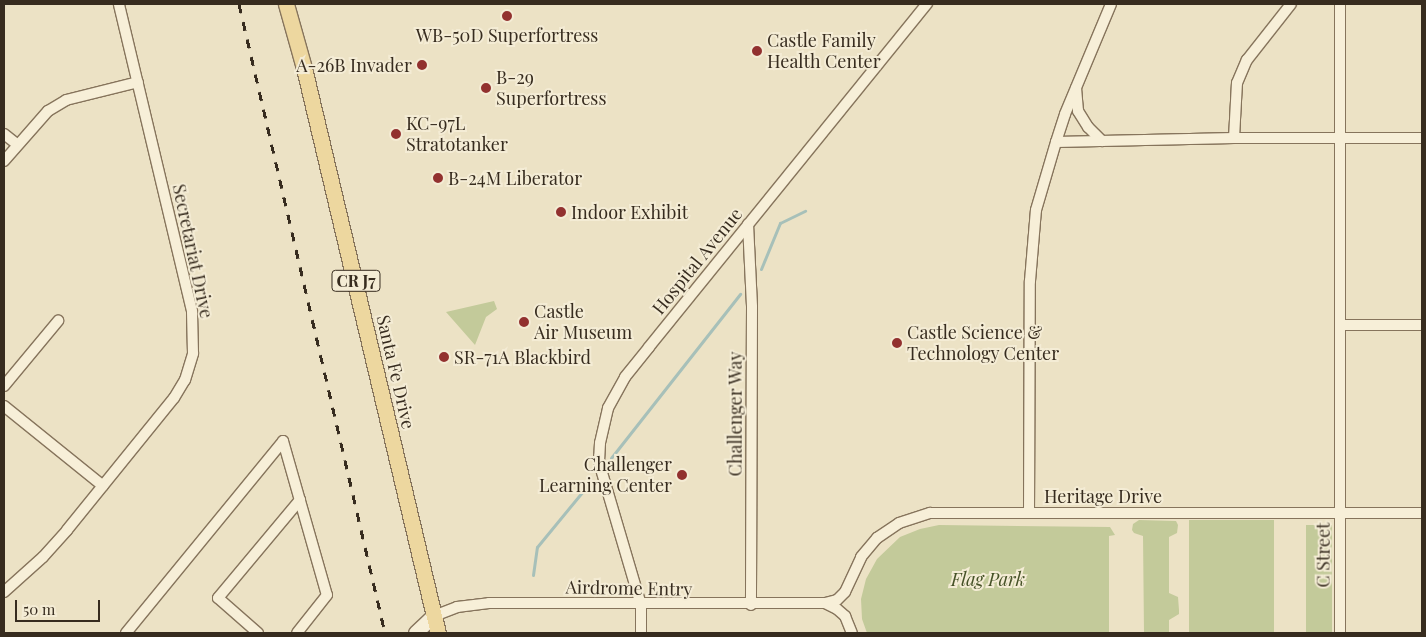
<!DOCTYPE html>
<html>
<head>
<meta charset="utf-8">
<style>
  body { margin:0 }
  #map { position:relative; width:1426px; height:637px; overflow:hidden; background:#ece2c5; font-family:"Playfair Display",serif }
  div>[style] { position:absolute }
  .green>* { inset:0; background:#c3ca9a; transform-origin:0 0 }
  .stream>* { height:3px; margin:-1.5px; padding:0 1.5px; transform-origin:1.5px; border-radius:1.5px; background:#a7c0b9 }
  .roads { filter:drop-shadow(1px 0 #86745c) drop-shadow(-1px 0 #86745c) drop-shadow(0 1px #86745c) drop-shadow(0 -1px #86745c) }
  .minor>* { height:10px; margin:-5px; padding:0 5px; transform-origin:5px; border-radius:5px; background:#f7efd8 }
  .secondary>* { height:14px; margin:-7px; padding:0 7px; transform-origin:7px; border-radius:7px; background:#f7efd8 }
  .primary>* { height:15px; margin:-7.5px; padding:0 7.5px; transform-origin:7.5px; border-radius:7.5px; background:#edd79f }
  .rail>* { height:3px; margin-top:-1.5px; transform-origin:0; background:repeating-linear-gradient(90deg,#372c1f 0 9px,transparent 0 18px) }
  .dots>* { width:14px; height:14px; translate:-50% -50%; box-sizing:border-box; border:2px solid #f4ecd5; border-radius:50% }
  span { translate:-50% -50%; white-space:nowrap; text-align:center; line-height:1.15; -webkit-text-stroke:4px #f4ecd5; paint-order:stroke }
  .shield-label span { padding:1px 4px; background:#f4ecd5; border:1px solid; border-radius:4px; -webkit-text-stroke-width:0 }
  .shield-label { font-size:16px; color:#372c1f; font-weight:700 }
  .poi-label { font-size:18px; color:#372c1f }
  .left { translate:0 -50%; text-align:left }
  .right { translate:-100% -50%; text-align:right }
  .street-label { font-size:18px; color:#372c1f }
  .park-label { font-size:18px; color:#465227; font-style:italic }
  .frame { position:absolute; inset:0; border:5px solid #372c1f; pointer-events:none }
  .scale { position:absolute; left:15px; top:600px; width:85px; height:22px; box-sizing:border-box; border:2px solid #372c1f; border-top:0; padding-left:6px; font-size:15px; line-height:18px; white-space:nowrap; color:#372c1f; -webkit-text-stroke:4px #f4ecd5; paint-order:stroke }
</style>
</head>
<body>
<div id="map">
  <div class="green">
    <i style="clip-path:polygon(494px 301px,497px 309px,486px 317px,475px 345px,446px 312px)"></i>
    <i style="clip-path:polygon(1139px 520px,1176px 521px,1178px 525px,1177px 533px,1169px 537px,1169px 593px,1178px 597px,1179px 610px,1179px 614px,1169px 620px,1169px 633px,1144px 633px,1143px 536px,1134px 533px,1132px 530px,1133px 524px)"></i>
    <i style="left:1189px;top:520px;width:85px;height:113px"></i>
    <i style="clip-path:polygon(939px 525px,1110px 527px,1115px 535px,1109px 536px,1109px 633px,867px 633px,862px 619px,861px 599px,866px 579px,877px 559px,900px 537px,920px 529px)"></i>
    <i style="left:1306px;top:525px;width:26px;height:108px"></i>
  </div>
  <div class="stream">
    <i style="left:761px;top:269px;width:50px;rotate:-67.6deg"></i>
    <i style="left:780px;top:223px;width:28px;rotate:-26deg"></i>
    <i style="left:611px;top:458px;width:209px;rotate:-51.8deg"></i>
    <i style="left:533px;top:575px;width:28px;rotate:-82deg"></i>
    <i style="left:537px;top:547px;width:80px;rotate:-50.6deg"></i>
  </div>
  <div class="roads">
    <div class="minor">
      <i style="left:1076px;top:88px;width:23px;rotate:85deg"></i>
      <i style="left:1078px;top:111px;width:19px;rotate:58deg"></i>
      <i style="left:1088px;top:127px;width:20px;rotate:45deg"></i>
      <i style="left:4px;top:134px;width:16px;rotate:38deg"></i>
      <i style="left:1234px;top:138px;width:55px;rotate:-86.9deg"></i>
      <i style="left:1237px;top:83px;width:25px;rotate:-67deg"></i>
      <i style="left:1247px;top:60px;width:71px;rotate:-51.8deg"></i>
      <i style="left:1056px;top:142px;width:29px;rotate:-72deg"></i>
      <i style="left:1065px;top:114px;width:119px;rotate:-67.3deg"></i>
      <i style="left:4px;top:161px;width:67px;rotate:-48.7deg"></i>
      <i style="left:48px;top:111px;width:21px;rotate:-31deg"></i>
      <i style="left:66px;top:100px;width:74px;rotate:-14deg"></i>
      <i style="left:748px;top:224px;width:83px;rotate:87.2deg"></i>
      <i style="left:752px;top:307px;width:298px;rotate:90.2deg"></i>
      <i style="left:1340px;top:325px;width:82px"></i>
      <i style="left:4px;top:386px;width:85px;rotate:-50.3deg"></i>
      <i style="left:4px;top:406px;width:127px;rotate:38.9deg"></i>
      <i style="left:1029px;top:513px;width:232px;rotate:-89.8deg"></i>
      <i style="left:1030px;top:281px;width:71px;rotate:-85.2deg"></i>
      <i style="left:1036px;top:210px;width:71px;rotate:-73.6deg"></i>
      <i style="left:1056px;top:142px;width:178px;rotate:-1.3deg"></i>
      <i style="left:1234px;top:138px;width:188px"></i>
      <i style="left:4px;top:592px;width:52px;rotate:-41.9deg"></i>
      <i style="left:43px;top:557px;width:36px;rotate:-48deg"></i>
      <i style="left:67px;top:530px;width:170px;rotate:-51deg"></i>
      <i style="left:174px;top:398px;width:21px;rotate:-59deg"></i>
      <i style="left:185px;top:380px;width:28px;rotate:-73deg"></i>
      <i style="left:193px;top:353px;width:42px;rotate:-91.4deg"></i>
      <i style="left:192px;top:311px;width:316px;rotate:-103.4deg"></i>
      <i style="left:825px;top:603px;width:13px;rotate:27deg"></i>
      <i style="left:837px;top:609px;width:11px;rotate:41deg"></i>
      <i style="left:845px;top:616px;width:18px;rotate:68deg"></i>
      <i style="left:434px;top:616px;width:25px;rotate:-21deg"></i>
      <i style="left:457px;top:607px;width:32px;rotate:-7deg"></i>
      <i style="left:489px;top:603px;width:336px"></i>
      <i style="left:825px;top:603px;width:12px;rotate:-14deg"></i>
      <i style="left:837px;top:600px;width:11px;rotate:-45deg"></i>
      <i style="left:845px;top:592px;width:38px;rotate:-65deg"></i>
      <i style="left:861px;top:557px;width:25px;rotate:-50deg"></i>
      <i style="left:877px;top:538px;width:27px;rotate:-34deg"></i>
      <i style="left:899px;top:523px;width:33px;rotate:-18deg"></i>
      <i style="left:930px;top:513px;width:492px"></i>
      <i style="left:126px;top:633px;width:248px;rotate:-50.7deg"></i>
      <i style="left:283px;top:441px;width:160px;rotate:74.1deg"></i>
      <i style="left:327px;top:595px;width:48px;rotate:128.3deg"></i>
      <i style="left:258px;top:633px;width:53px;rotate:-138.8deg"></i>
      <i style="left:218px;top:598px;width:128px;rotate:-50.1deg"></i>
      <i style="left:641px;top:633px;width:28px;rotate:-90deg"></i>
      <i style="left:641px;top:605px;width:149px;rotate:-106.4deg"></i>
      <i style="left:599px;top:462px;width:19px;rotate:-87deg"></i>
      <i style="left:600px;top:443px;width:36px;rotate:-77deg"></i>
      <i style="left:608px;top:408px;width:35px;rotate:-61deg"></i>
      <i style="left:625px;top:377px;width:38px;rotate:-51deg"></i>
      <i style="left:649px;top:347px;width:442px;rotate:-51deg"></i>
      <i style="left:1340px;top:633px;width:629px;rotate:-90deg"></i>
    </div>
    <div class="secondary">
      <i style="left:416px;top:633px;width:25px;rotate:-43deg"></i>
    </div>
    <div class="primary">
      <i style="left:286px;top:4px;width:66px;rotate:74.3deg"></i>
      <i style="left:304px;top:68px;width:581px;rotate:76.66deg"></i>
    </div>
  </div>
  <div class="rail">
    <i style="left:239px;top:4px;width:646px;rotate:76.93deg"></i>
  </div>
  <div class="dots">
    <i style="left:507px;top:16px;background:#92312f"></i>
    <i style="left:757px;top:51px;background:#92312f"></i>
    <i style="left:422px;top:65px;background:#92312f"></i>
    <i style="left:486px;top:88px;background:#92312f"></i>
    <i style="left:396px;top:134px;background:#92312f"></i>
    <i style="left:438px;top:178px;background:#92312f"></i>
    <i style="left:561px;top:212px;background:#92312f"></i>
    <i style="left:524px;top:322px;background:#92312f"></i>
    <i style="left:897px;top:343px;background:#92312f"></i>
    <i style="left:444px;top:357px;background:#92312f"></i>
    <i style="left:682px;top:475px;background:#92312f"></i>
  </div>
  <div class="shield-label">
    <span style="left:356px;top:281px">CR J7</span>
  </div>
  <div class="poi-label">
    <span style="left:507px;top:35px">WB-50D Superfortress</span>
    <span class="left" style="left:767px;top:51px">Castle Family<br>Health Center</span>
    <span class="right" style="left:412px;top:65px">A-26B Invader</span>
    <span class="left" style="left:496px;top:88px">B-29<br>Superfortress</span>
    <span class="left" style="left:406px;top:134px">KC-97L<br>Stratotanker</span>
    <span class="left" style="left:448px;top:178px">B-24M Liberator</span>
    <span class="left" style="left:571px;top:212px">Indoor Exhibit</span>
    <span class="left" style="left:534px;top:322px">Castle<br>Air Museum</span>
    <span class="left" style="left:907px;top:343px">Castle Science &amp;<br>Technology Center</span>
    <span class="left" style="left:454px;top:357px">SR-71A Blackbird</span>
    <span class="right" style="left:672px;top:475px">Challenger<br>Learning Center</span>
  </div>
  <div class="street-label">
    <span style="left:193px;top:251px;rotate:78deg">Secretariat Drive</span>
    <span style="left:697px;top:261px;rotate:-51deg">Hospital Avenue</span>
    <span style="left:396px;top:372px;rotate:77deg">Santa Fe Drive</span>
    <span style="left:735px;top:414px;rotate:-90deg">Challenger Way</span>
    <span style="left:1103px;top:496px">Heritage Drive</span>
    <span style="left:1323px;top:555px;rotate:-90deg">C Street</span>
    <span style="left:629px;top:588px;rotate:1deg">Airdrome Entry</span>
  </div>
  <div class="park-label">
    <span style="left:988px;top:579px">Flag Park</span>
  </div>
  <div class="frame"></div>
  <div class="scale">50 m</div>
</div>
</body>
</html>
